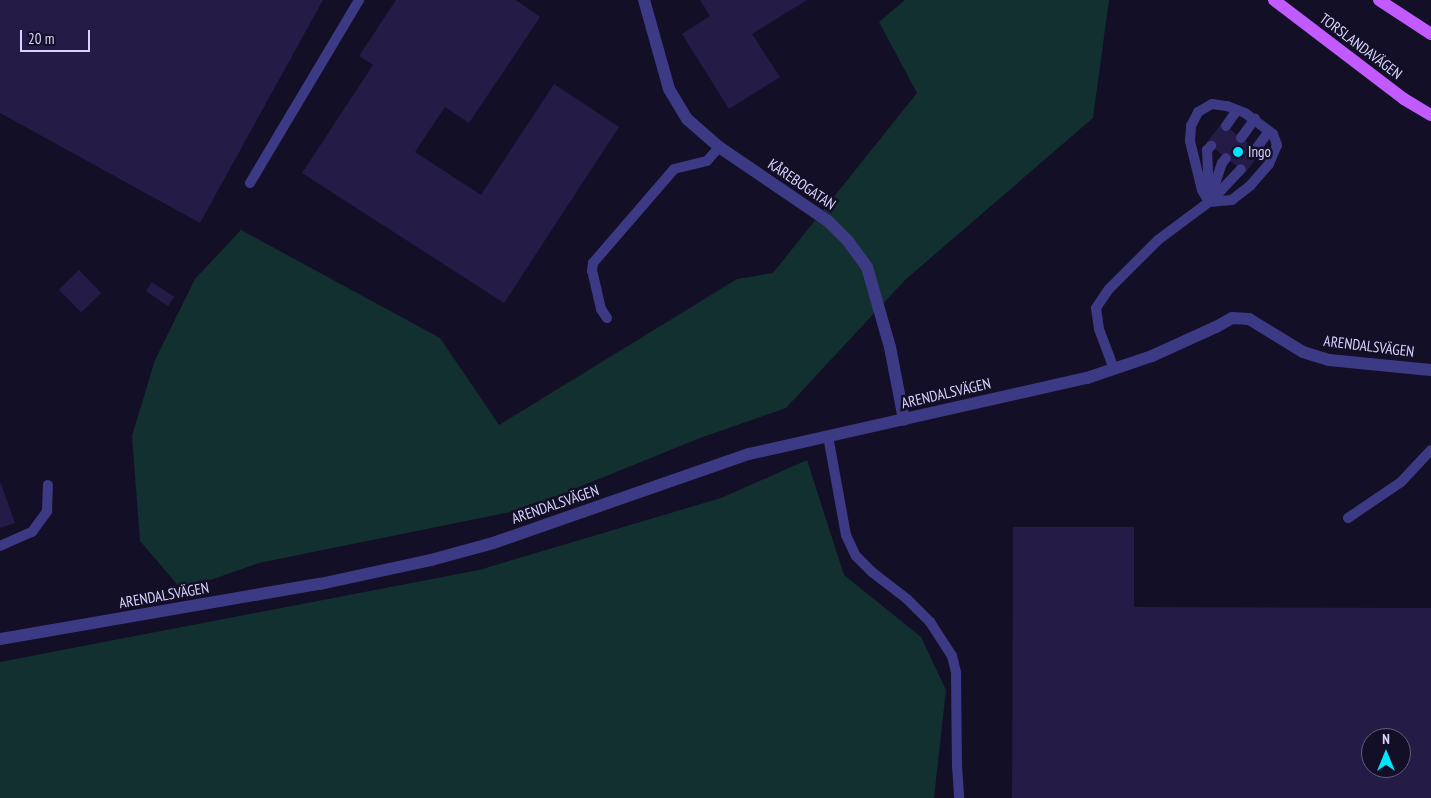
<!DOCTYPE html>
<html>
<head>
<meta charset="utf-8">
<style>
  body { margin:0 }
  #map { position:relative; width:1431px; height:798px; overflow:hidden; background:#130f26; font-family:"PT Sans Narrow",sans-serif }
  div>[style] { position:absolute }
  .green>* { inset:0; background:#12302f }
  .building>* { inset:0; background:#241b47; transform-origin:0 0 }
  .lane>* { height:10px; margin:-5px; padding:0 5px; transform-origin:5px; border-radius:5px; background:#3d3a85 }
  .street>* { height:12px; margin:-6px; padding:0 6px; transform-origin:6px; border-radius:6px; background:#3d3a85 }
  .primary>* { height:12px; margin:-6px; padding:0 6px; transform-origin:6px; border-radius:6px; background:#c25bff }
  .dots>* { width:14px; height:14px; translate:-50% -50%; box-sizing:border-box; border:2px solid #130f26; border-radius:50% }
  span { translate:-50% -50%; white-space:nowrap; text-align:center; line-height:1.15; -webkit-text-stroke:5px #130f26; paint-order:stroke }
  .street-label { font-size:15px; color:#d9d4ff }
  .poi-label { font-size:15px; color:#d9d4ff }
  .left { translate:0 -50%; text-align:left }
  .north { position:absolute; left:1361px; top:728px; width:50px; height:50px; box-sizing:border-box; background:#130f26; border:1px solid #625e7d; border-radius:50%; rotate:0deg; font-size:14px; font-weight:700; line-height:20px; text-align:center; color:#d9d4ff }
  .north::after { content:''; display:block; margin:auto; width:18px; height:22px; background:#00e5ff; clip-path:polygon(50% 0,100% 100%,50% 72%,0 100%) }
  .scale { position:absolute; left:20px; top:30px; width:70px; height:22px; box-sizing:border-box; border:2px solid #d9d4ff; border-top:0; padding-left:6px; font-size:15px; line-height:18px; white-space:nowrap; color:#d9d4ff; -webkit-text-stroke:4px #130f26; paint-order:stroke }
</style>
</head>
<body>
<div id="map">
  <div class="green">
    <i style="clip-path:polygon(905px 0,1109px 0,1093px 118px,905px 280px,786px 408px,700px 438px,525px 509px,259px 563px,182px 590px,140px 541px,132px 436px,155px 360px,195px 279px,241px 230px,440px 338px,499px 425px,737px 279px,773px 273px,917px 93px,879px 22px)"></i>
    <i style="clip-path:polygon(807px 460px,844px 575px,921px 637px,946px 690px,934px 798px,0 798px,0 662px,479px 570px,721px 498px)"></i>
  </div>
  <div class="building">
    <i style="clip-path:polygon(0 0,323px 0,200px 223px,0 113px)"></i>
    <i style="clip-path:polygon(396px 0,516px 0,540px 17px,469px 123px,445px 107px,415px 152px,481px 195px,554px 84px,619px 127px,504px 303px,302px 173px,373px 65px,359px 56px)"></i>
    <i style="clip-path:polygon(700px 0,807px 0,752px 34px,780px 77px,729px 109px,682px 34px,710px 16px)"></i>
    <i style="left:1222px;top:123px;width:49px;height:25px;rotate:38deg"></i>
    <i style="left:79px;top:270px;width:32px;height:28px;rotate:46deg"></i>
    <i style="left:152px;top:282px;width:27px;height:11px;rotate:34deg"></i>
    <i style="clip-path:polygon(0 481px,15px 523px,0 528px)"></i>
    <i style="clip-path:polygon(evenodd,1013px 527px,1134px 527px,1134px 607px,1431px 608px,1431px 798px,1012px 798px,1013px 527px,1371px 738px,1401px 738px,1401px 768px,1371px 768px,1371px 738px)"></i>
  </div>
  <div class="lane">
    <i style="left:1212px;top:104px;width:15px;rotate:8deg"></i>
    <i style="left:1227px;top:106px;width:19px;rotate:21deg"></i>
    <i style="left:1245px;top:113px;width:35px;rotate:37deg"></i>
    <i style="left:1273px;top:134px;width:12px;rotate:70deg"></i>
    <i style="left:1277px;top:145px;width:21px;rotate:113deg"></i>
    <i style="left:1269px;top:164px;width:28px;rotate:131deg"></i>
    <i style="left:1251px;top:185px;width:24px;rotate:142deg"></i>
    <i style="left:1232px;top:200px;width:23px;rotate:175deg"></i>
    <i style="left:1209px;top:202px;width:14px;rotate:-120deg"></i>
    <i style="left:1202px;top:190px;width:50px;rotate:-103.8deg"></i>
    <i style="left:1190px;top:141px;width:15px;rotate:-86deg"></i>
    <i style="left:1191px;top:126px;width:16px;rotate:-63deg"></i>
    <i style="left:1198px;top:112px;width:16px;rotate:-30deg"></i>
    <i style="left:1226px;top:126px;width:19px;rotate:-55deg"></i>
    <i style="left:1241px;top:138px;width:24px;rotate:-54deg"></i>
    <i style="left:1256px;top:149px;width:22px;rotate:-54deg"></i>
    <i style="left:250px;top:183px;width:213px;rotate:-59.2deg"></i>
    <i style="left:1209px;top:194px;width:44px;rotate:-92.6deg"></i>
    <i style="left:1207px;top:150px;width:6px;rotate:-45deg"></i>
    <i style="left:1212px;top:200px;width:42px;rotate:-46.9deg"></i>
    <i style="left:607px;top:318px;width:11px;rotate:-124deg"></i>
    <i style="left:601px;top:309px;width:39px;rotate:-103deg"></i>
    <i style="left:592px;top:271px;width:8px;rotate:-83deg"></i>
    <i style="left:593px;top:263px;width:124px;rotate:-49.2deg"></i>
    <i style="left:674px;top:169px;width:34px;rotate:-14deg"></i>
    <i style="left:707px;top:161px;width:18px;rotate:-49deg"></i>
    <i style="left:1114px;top:369px;width:43px;rotate:-110.6deg"></i>
    <i style="left:1099px;top:329px;width:21px;rotate:-98deg"></i>
    <i style="left:1096px;top:308px;width:23px;rotate:-56deg"></i>
    <i style="left:1109px;top:289px;width:69px;rotate:-45deg"></i>
    <i style="left:1158px;top:240px;width:64px;rotate:-36.7deg"></i>
    <i style="left:1209px;top:202px;width:41px;rotate:-71.6deg"></i>
    <i style="left:1222px;top:163px;width:6px;rotate:-51deg"></i>
    <i style="left:828px;top:436px;width:101px;rotate:79.7deg"></i>
    <i style="left:846px;top:535px;width:23px;rotate:65deg"></i>
    <i style="left:856px;top:556px;width:23px;rotate:45deg"></i>
    <i style="left:872px;top:572px;width:44px;rotate:37.6deg"></i>
    <i style="left:907px;top:599px;width:33px;rotate:45deg"></i>
    <i style="left:930px;top:622px;width:40px;rotate:57.1deg"></i>
    <i style="left:952px;top:656px;width:16px;rotate:76deg"></i>
    <i style="left:956px;top:672px;width:94px;rotate:89.4deg"></i>
    <i style="left:957px;top:766px;width:32px;rotate:86deg"></i>
    <i style="left:1348px;top:518px;width:64px;rotate:-34.2deg"></i>
    <i style="left:1401px;top:482px;width:44px;rotate:-46.8deg"></i>
    <i style="left:0;top:546px;width:35px;rotate:-24deg"></i>
    <i style="left:32px;top:532px;width:26px;rotate:-54deg"></i>
    <i style="left:47px;top:511px;width:26px;rotate:-88deg"></i>
  </div>
  <div class="street">
    <i style="left:644px;top:0;width:92px;rotate:74.3deg"></i>
    <i style="left:669px;top:89px;width:35px;rotate:59deg"></i>
    <i style="left:687px;top:119px;width:43px;rotate:41.2deg"></i>
    <i style="left:719px;top:147px;width:132px;rotate:34.2deg"></i>
    <i style="left:828px;top:221px;width:28px;rotate:45deg"></i>
    <i style="left:848px;top:241px;width:32px;rotate:54deg"></i>
    <i style="left:867px;top:267px;width:83px;rotate:74deg"></i>
    <i style="left:890px;top:347px;width:74px;rotate:79.1deg"></i>
    <i style="left:0;top:639px;width:325px;rotate:-9.8deg"></i>
    <i style="left:320px;top:584px;width:114px;rotate:-12.2deg"></i>
    <i style="left:431px;top:560px;width:64px;rotate:-15.3deg"></i>
    <i style="left:493px;top:543px;width:271px;rotate:-19.2deg"></i>
    <i style="left:749px;top:454px;width:346px;rotate:-12.7deg"></i>
    <i style="left:1087px;top:378px;width:69px;rotate:-18.7deg"></i>
    <i style="left:1152px;top:356px;width:70px;rotate:-24.4deg"></i>
    <i style="left:1216px;top:327px;width:18px;rotate:-29deg"></i>
    <i style="left:1232px;top:318px;width:17px;rotate:3deg"></i>
    <i style="left:1249px;top:319px;width:63px;rotate:31.4deg"></i>
    <i style="left:1303px;top:352px;width:27px;rotate:17deg"></i>
    <i style="left:1329px;top:360px;width:102px;rotate:5.6deg"></i>
  </div>
  <div class="primary">
    <i style="left:1274px;top:0;width:163px;rotate:37.3deg"></i>
    <i style="left:1404px;top:99px;width:31px;rotate:31deg"></i>
    <i style="left:1379px;top:0;width:62px;rotate:33.2deg"></i>
  </div>
  <div class="dots">
    <i style="left:1238px;top:152px;background:#00e5ff"></i>
  </div>
  <div class="street-label">
    <span style="left:1361px;top:46px;rotate:37deg">TORSLANDAVÄGEN</span>
    <span style="left:802px;top:184px;rotate:34deg">KÅREBOGATAN</span>
    <span style="left:1369px;top:346px;rotate:7deg">ARENDALSVÄGEN</span>
    <span style="left:946px;top:393px;rotate:-13deg">ARENDALSVÄGEN</span>
    <span style="left:555px;top:504px;rotate:-19deg">ARENDALSVÄGEN</span>
    <span style="left:164px;top:595px;rotate:-10deg">ARENDALSVÄGEN</span>
  </div>
  <div class="poi-label">
    <span class="left" style="left:1248px;top:152px">Ingo</span>
  </div>
  <div class="north">N</div>
  <div class="scale">20 m</div>
</div>
</body>
</html>
